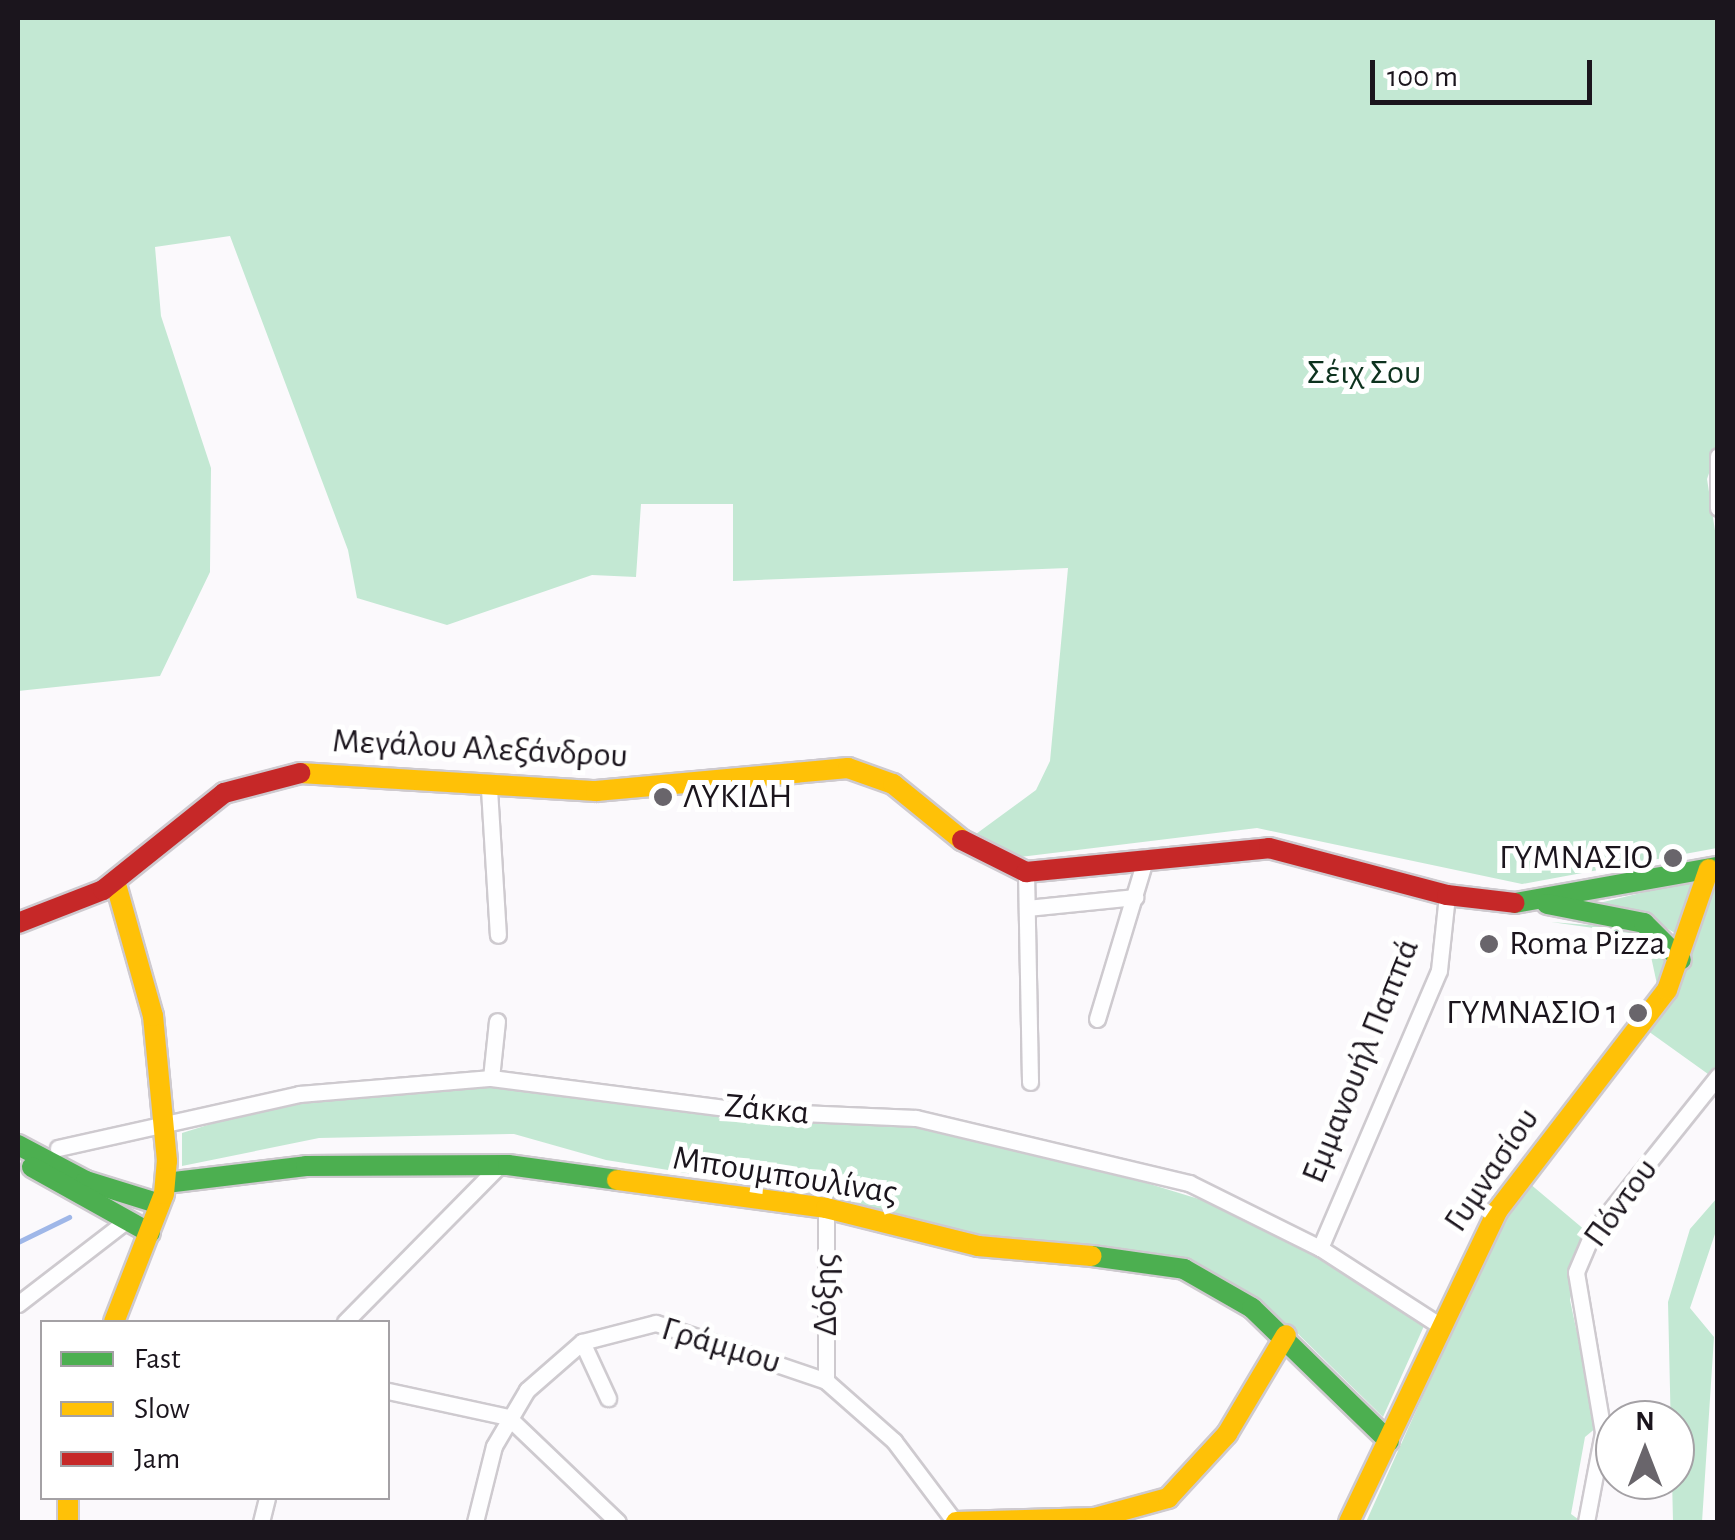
<!DOCTYPE html>
<html>
<head>
<meta charset="utf-8">
<style>
  body { margin:0 }
  #map { position:relative; width:1735px; height:1540px; overflow:hidden; background:#fbf9fc; font-family:"Alegreya Sans",sans-serif }
  div>[style] { position:absolute }
  .green>* { inset:0; background:#c3e8d3 }
  .stream>* { height:5px; margin:-2.5px; padding:0 2.5px; transform-origin:2.5px; border-radius:2.5px; background:#9fb7e8 }
  .roads { filter:drop-shadow(2px 0 #cecacf) drop-shadow(-2px 0 #cecacf) drop-shadow(0 2px #cecacf) drop-shadow(0 -2px #cecacf) }
  .street>* { height:15px; margin:-7.5px; padding:0 7.5px; transform-origin:7.5px; border-radius:7.5px; background:#fefeff }
  .fast>* { height:20px; margin:-10px; padding:0 10px; transform-origin:10px; border-radius:10px; background:#4caf50 }
  .slow>* { height:20px; margin:-10px; padding:0 10px; transform-origin:10px; border-radius:10px; background:#ffc107 }
  .jam>* { height:20px; margin:-10px; padding:0 10px; transform-origin:10px; border-radius:10px; background:#c62828 }
  .dots>* { width:28px; height:28px; translate:-50% -50%; box-sizing:border-box; border:5px solid #fff; border-radius:50% }
  span { translate:-50% -50%; white-space:nowrap; text-align:center; line-height:1.15; -webkit-text-stroke:10px #fff; paint-order:stroke }
  .park-label { font-size:35px; color:#0d321e }
  .street-label { font-size:35px; color:#1b151d }
  .poi-label { font-size:35px; color:#1b151d }
  .left { translate:0 -50%; text-align:left }
  .right { translate:-100% -50%; text-align:right }
  .frame { position:absolute; inset:0; border:20px solid #1b151d; pointer-events:none }
  .legend { position:absolute; left:40px; top:1320px; width:350px; height:180px; box-sizing:border-box; background:#fff; border:2px solid #a4a1a5; margin:0; padding:12px 18px; list-style:none; font-size:30px; color:#1b151d }
  .legend li { display:flex; align-items:center; gap:20px; height:50px }
  .legend b { width:50px; border:2px solid #a4a1a5 }
  .north { position:absolute; left:1595px; top:1400px; width:100px; height:100px; box-sizing:border-box; background:#fff; border:2px solid #a4a1a5; border-radius:50%; rotate:0deg; font-size:28px; font-weight:700; line-height:40px; text-align:center; color:#1b151d }
  .north::after { content:''; display:block; margin:auto; width:35px; height:45px; background:#69656b; clip-path:polygon(50% 0,100% 100%,50% 72%,0 100%) }
  .scale { position:absolute; left:1370px; top:60px; width:222px; height:45px; box-sizing:border-box; border:5px solid #1b151d; border-top:0; padding-left:12px; font-size:30px; line-height:35px; white-space:nowrap; color:#1b151d; -webkit-text-stroke:8px #fff; paint-order:stroke }
</style>
</head>
<body>
<div id="map">
  <div class="green">
    <i style="clip-path:polygon(18px 18px,1717px 18px,1718px 447px,1707px 479px,1718px 550px,1717px 848px,1522px 884px,1257px 828px,1011px 858px,976px 834px,1036px 790px,1050px 761px,1068px 568px,733px 581px,733px 504px,641px 504px,636px 577px,592px 575px,447px 625px,357px 598px,348px 550px,230px 236px,155px 247px,161px 316px,211px 468px,210px 572px,160px 676px,18px 691px)"></i>
    <i style="clip-path:polygon(1695px 880px,1678px 935px,1640px 912px,1595px 904px)"></i>
    <i style="clip-path:polygon(1717px 880px,1717px 1065px,1708px 1074px,1648px 1031px,1677px 989px)"></i>
    <i style="clip-path:polygon(1551px 922px,1639px 929px,1667px 960px,1658px 989px,1649px 947px,1629px 933px)"></i>
    <i style="clip-path:polygon(503px 1086px,935px 1127px,1016px 1143px,1215px 1204px,1316px 1253px,1424px 1326px,1383px 1417px,1290px 1326px,1204px 1273px,1009px 1245px,830px 1196px,606px 1160px,514px 1134px,319px 1138px,182px 1166px,182px 1133px,301px 1096px)"></i>
    <i style="clip-path:polygon(1529px 1183px,1586px 1231px,1570px 1300px,1597px 1427px,1585px 1437px,1571px 1514px,1582px 1522px,1366px 1522px,1497px 1231px)"></i>
    <i style="clip-path:polygon(1717px 1198px,1717px 1228px,1690px 1308px,1714px 1337px,1702px 1522px,1673px 1522px,1668px 1302px,1690px 1229px)"></i>
  </div>
  <div class="stream">
    <i style="left:18px;top:1242px;width:57px;rotate:-26.1deg"></i>
  </div>
  <div class="roads">
    <div class="street">
      <i style="left:1718px;top:456px;width:52px;rotate:90deg"></i>
      <i style="left:489px;top:789px;width:146px;rotate:86.5deg"></i>
      <i style="left:1026px;top:872px;width:210px;rotate:88.9deg"></i>
      <i style="left:1027px;top:908px;width:109px;rotate:-5.8deg"></i>
      <i style="left:1097px;top:1019px;width:169px;rotate:-73.2deg"></i>
      <i style="left:491px;top:1078px;width:57px;rotate:-84deg"></i>
      <i style="left:58px;top:1148px;width:247px;rotate:-12.6deg"></i>
      <i style="left:299px;top:1094px;width:193px;rotate:-4.8deg"></i>
      <i style="left:491px;top:1078px;width:261px;rotate:7.3deg"></i>
      <i style="left:750px;top:1111px;width:166px;rotate:2.4deg"></i>
      <i style="left:916px;top:1118px;width:281px;rotate:13.4deg"></i>
      <i style="left:1189px;top:1183px;width:146px;rotate:26.4deg"></i>
      <i style="left:1320px;top:1248px;width:142px;rotate:32.9deg"></i>
      <i style="left:826px;top:1208px;width:173px;rotate:90deg"></i>
      <i style="left:1320px;top:1248px;width:302px;rotate:-66.8deg"></i>
      <i style="left:1439px;top:970px;width:75px;rotate:-83.9deg"></i>
      <i style="left:18px;top:1304px;width:133px;rotate:-37.6deg"></i>
      <i style="left:345px;top:1322px;width:222px;rotate:-45.4deg"></i>
      <i style="left:582px;top:1342px;width:62px;rotate:65.1deg"></i>
      <i style="left:388px;top:1391px;width:123px;rotate:12.2deg"></i>
      <i style="left:508px;top:1417px;width:152px;rotate:43.7deg"></i>
      <i style="left:261px;top:1522px;width:25px;rotate:-76deg"></i>
      <i style="left:475px;top:1522px;width:78px;rotate:-76deg"></i>
      <i style="left:494px;top:1446px;width:65px;rotate:-59.5deg"></i>
      <i style="left:527px;top:1390px;width:73px;rotate:-41.1deg"></i>
      <i style="left:582px;top:1342px;width:76px;rotate:-14.4deg"></i>
      <i style="left:656px;top:1323px;width:180px;rotate:18.8deg"></i>
      <i style="left:826px;top:1381px;width:91px;rotate:41.4deg"></i>
      <i style="left:894px;top:1441px;width:101px;rotate:53deg"></i>
      <i style="left:1586px;top:1522px;width:92px;rotate:-79.3deg"></i>
      <i style="left:1603px;top:1432px;width:162px;rotate:-99.6deg"></i>
      <i style="left:1576px;top:1272px;width:43px;rotate:-67deg"></i>
      <i style="left:1593px;top:1232px;width:200px;rotate:-51.3deg"></i>
    </div>
    <div class="fast">
      <i style="left:1515px;top:903px;width:206px;rotate:-10.1deg"></i>
      <i style="left:1547px;top:904px;width:99px;rotate:11.1deg"></i>
      <i style="left:1644px;top:923px;width:52px;rotate:45deg"></i>
      <i style="left:18px;top:1145px;width:77px;rotate:27.9deg"></i>
      <i style="left:86px;top:1181px;width:77px;rotate:17.3deg"></i>
      <i style="left:32px;top:1167px;width:135px;rotate:29.2deg"></i>
      <i style="left:166px;top:1183px;width:141px;rotate:-6.9deg"></i>
      <i style="left:306px;top:1166px;width:202px;rotate:-0.3deg"></i>
      <i style="left:508px;top:1165px;width:110px;rotate:7.8deg"></i>
      <i style="left:1092px;top:1256px;width:93px;rotate:8deg"></i>
      <i style="left:1184px;top:1269px;width:78px;rotate:29.8deg"></i>
      <i style="left:1252px;top:1308px;width:191px;rotate:44.2deg"></i>
    </div>
    <div class="slow">
      <i style="left:300px;top:773px;width:297px;rotate:3.5deg"></i>
      <i style="left:596px;top:791px;width:253px;rotate:-5.2deg"></i>
      <i style="left:848px;top:768px;width:48px;rotate:19.6deg"></i>
      <i style="left:893px;top:784px;width:89px;rotate:39.1deg"></i>
      <i style="left:617px;top:1180px;width:211px;rotate:7.6deg"></i>
      <i style="left:826px;top:1208px;width:157px;rotate:14deg"></i>
      <i style="left:978px;top:1246px;width:114px;rotate:5deg"></i>
      <i style="left:114px;top:1322px;width:137px;rotate:-68.7deg"></i>
      <i style="left:164px;top:1194px;width:33px;rotate:-85deg"></i>
      <i style="left:167px;top:1161px;width:146px;rotate:-95.5deg"></i>
      <i style="left:153px;top:1016px;width:140px;rotate:-105.7deg"></i>
      <i style="left:68px;top:1498px;width:24px;rotate:90deg"></i>
      <i style="left:956px;top:1522px;width:139px;rotate:-1.6deg"></i>
      <i style="left:1095px;top:1518px;width:76px;rotate:-15.3deg"></i>
      <i style="left:1168px;top:1498px;width:87px;rotate:-47.3deg"></i>
      <i style="left:1227px;top:1434px;width:115px;rotate:-59.2deg"></i>
      <i style="left:1349px;top:1522px;width:346px;rotate:-64.5deg"></i>
      <i style="left:1498px;top:1210px;width:277px;rotate:-52.5deg"></i>
      <i style="left:1667px;top:990px;width:128px;rotate:-70.9deg"></i>
    </div>
    <div class="jam">
      <i style="left:962px;top:840px;width:72px;rotate:26.6deg"></i>
      <i style="left:1026px;top:872px;width:244px;rotate:-5.6deg"></i>
      <i style="left:1269px;top:848px;width:184px;rotate:14.8deg"></i>
      <i style="left:1447px;top:895px;width:68px;rotate:6.7deg"></i>
      <i style="left:18px;top:923px;width:91px;rotate:-21.2deg"></i>
      <i style="left:103px;top:890px;width:155px;rotate:-38.7deg"></i>
      <i style="left:224px;top:793px;width:79px;rotate:-14.7deg"></i>
    </div>
  </div>
  <div class="dots">
    <i style="left:663px;top:797px;background:#69656b"></i>
    <i style="left:1673px;top:858px;background:#69656b"></i>
    <i style="left:1489px;top:944px;background:#69656b"></i>
    <i style="left:1638px;top:1013px;background:#69656b"></i>
  </div>
  <div class="park-label">
    <span style="left:1364px;top:373px">Σέιχ Σου</span>
  </div>
  <div class="street-label">
    <span style="left:480px;top:749px;rotate:3deg">Μεγάλου Αλεξάνδρου</span>
    <span style="left:1361px;top:1061px;rotate:-68deg">Εμμανουήλ Παππά</span>
    <span style="left:767px;top:1110px;rotate:5deg">Ζάκκα</span>
    <span style="left:1492px;top:1170px;rotate:-56deg">Γυμνασίου</span>
    <span style="left:785px;top:1176px;rotate:9deg">Μπουμπουλίνας</span>
    <span style="left:1621px;top:1203px;rotate:-54deg">Πόντου</span>
    <span style="left:826px;top:1295px;rotate:-90deg">Δόξης</span>
    <span style="left:721px;top:1346px;rotate:17deg">Γράμμου</span>
  </div>
  <div class="poi-label">
    <span class="left" style="left:683px;top:797px">ΛΥΚΙΔΗ</span>
    <span class="right" style="left:1653px;top:858px">ΓΥΜΝΑΣΙΟ</span>
    <span class="left" style="left:1509px;top:944px">Roma Pizza</span>
    <span class="right" style="left:1618px;top:1013px">ΓΥΜΝΑΣΙΟ 1</span>
  </div>
  <div class="frame"></div>
  <ul class="legend">
  <li><b style="height:12px;background:#4caf50"></b>Fast</li>
  <li><b style="height:12px;background:#ffc107"></b>Slow</li>
  <li><b style="height:12px;background:#c62828"></b>Jam</li>
  </ul>
  <div class="north">N</div>
  <div class="scale">100 m</div>
</div>
</body>
</html>
